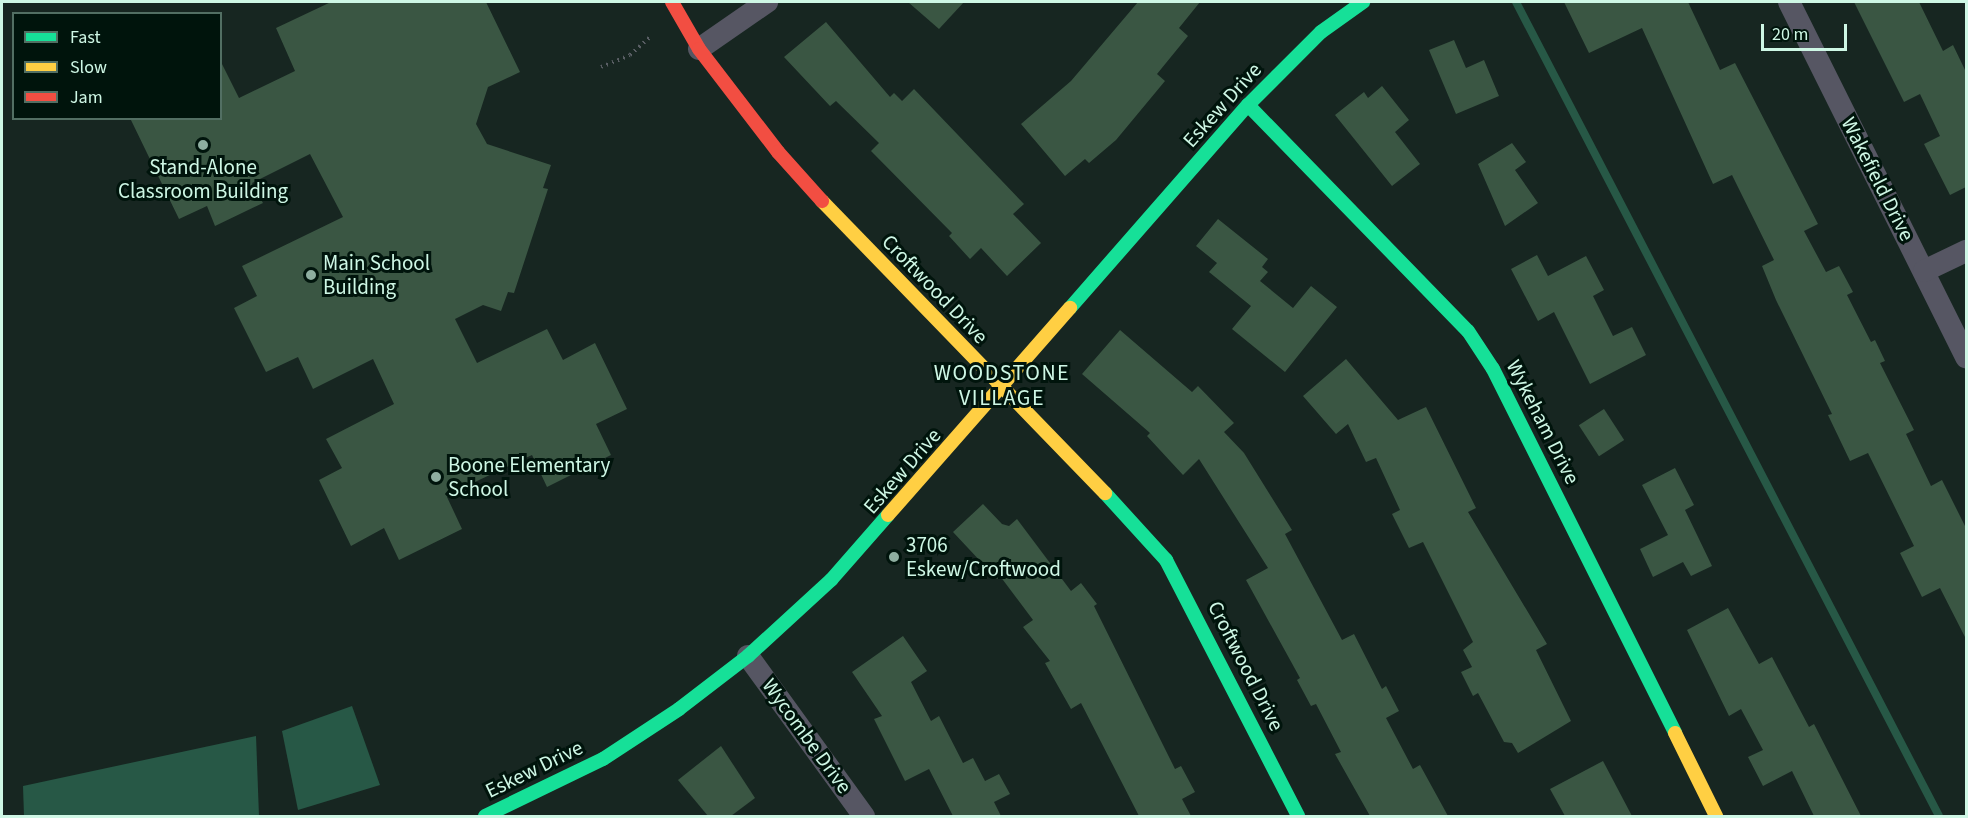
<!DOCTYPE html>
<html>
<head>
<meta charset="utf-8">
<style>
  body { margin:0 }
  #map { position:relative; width:1968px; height:818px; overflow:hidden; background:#172621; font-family:"Source Sans 3",sans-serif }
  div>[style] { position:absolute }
  .water>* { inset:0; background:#275846 }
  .stream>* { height:8px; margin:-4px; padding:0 4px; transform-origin:4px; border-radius:4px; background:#275846 }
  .building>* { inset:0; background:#3a5643; transform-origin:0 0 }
  .path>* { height:4px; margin-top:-2px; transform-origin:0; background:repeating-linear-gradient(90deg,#595e64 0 1.5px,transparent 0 6px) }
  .street>* { height:22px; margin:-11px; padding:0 11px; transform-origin:11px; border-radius:11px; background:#565663 }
  .fast>* { height:14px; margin:-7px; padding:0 7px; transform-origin:7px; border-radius:7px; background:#16e098 }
  .slow>* { height:14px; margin:-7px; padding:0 7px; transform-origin:7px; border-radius:7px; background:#ffcf43 }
  .jam>* { height:14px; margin:-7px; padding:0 7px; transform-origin:7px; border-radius:7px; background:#f24e42 }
  .dots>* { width:16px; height:16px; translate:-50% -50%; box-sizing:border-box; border:3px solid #00140c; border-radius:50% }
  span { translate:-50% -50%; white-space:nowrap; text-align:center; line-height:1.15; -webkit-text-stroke:6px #00140c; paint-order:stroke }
  .street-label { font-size:21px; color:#cef7e5 }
  .poi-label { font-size:21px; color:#cef7e5 }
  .left { translate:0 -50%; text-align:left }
  .neighbourhood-label { font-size:22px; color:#cef7e5; letter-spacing:1.5px }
  .frame { position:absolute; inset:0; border:3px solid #cef7e5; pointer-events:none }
  .legend { position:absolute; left:12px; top:12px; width:210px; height:108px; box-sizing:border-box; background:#00140c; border:2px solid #526f63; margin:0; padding:8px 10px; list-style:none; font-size:18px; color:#cef7e5 }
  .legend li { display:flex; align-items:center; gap:12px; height:30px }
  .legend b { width:30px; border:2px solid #526f63 }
  .scale { position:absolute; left:1761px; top:24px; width:86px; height:27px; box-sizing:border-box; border:3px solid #cef7e5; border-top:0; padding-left:8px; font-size:18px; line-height:21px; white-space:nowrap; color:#cef7e5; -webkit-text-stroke:4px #00140c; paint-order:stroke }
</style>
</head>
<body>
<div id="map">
  <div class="water">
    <i style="clip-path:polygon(352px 706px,380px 785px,298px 810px,282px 731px)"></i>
    <i style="clip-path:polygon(256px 736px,259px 816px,24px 816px,23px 786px)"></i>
  </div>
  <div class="stream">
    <i style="left:1516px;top:2px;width:917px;rotate:62.54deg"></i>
  </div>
  <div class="building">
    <i style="clip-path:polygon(331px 2px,486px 2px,520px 72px,488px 87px,476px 124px,487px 144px,551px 165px,543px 188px,548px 189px,514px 293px,508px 292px,501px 311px,483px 305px,455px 319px,477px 363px,547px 329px,563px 360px,595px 343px,627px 409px,596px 424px,611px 455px,547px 487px,532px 455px,477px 481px,447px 497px,462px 529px,399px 560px,384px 528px,351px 546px,319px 480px,342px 468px,326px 439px,394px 404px,373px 359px,313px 389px,298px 357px,266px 372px,234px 308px,257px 296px,242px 266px,343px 217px,310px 154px,252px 183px,263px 203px,215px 226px,207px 206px,179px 219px,130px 118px,220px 118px,220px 60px,239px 98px,295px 71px,276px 28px)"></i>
    <i style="clip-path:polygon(908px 2px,964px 2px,939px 29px)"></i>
    <i style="clip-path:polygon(1138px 2px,1200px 2px,1179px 28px,1188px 36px,1157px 74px,1165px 81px,1116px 140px,1089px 163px,1085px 159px,1065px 176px,1021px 124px,1071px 81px)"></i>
    <i style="clip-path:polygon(1564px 2px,1688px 2px,1720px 70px,1735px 63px,1818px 224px,1804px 231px,1826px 272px,1839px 266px,1853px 292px,1847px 295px,1871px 342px,1875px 340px,1885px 361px,1880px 363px,1914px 430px,1906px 434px,1931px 486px,1942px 480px,1966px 528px,1966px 639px,1940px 588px,1922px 597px,1900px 553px,1914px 546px,1868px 453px,1850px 461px,1828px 415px,1832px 414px,1776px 300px,1762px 266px,1774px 260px,1732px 175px,1713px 184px,1642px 28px,1589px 53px)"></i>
    <i style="clip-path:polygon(1854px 2px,1919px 2px,1943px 51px,1953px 45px,1966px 72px,1966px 187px,1950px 195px,1924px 144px,1940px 136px,1920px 94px,1904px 102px)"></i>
    <i style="clip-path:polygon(826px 22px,890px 97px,894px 93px,902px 101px,914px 89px,1024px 204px,1013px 214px,1041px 243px,1007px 276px,981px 248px,970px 259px,949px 236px,952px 233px,871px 151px,879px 143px,836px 101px,830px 106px,784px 57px)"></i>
    <i style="clip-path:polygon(1454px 40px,1466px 68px,1484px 60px,1499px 96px,1456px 114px,1429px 50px)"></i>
    <i style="clip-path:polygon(1382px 86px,1409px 120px,1395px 132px,1420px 164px,1392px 186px,1335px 115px,1364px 92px,1368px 98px)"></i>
    <i style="clip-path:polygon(1512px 143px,1526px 162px,1515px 170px,1538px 203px,1505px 226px,1478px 164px)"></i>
    <i style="clip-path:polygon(1218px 219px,1268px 259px,1262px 267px,1268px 272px,1260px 281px,1293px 308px,1311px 286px,1337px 307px,1285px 372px,1232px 329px,1251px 306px,1209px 272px,1217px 263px,1196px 246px)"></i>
    <i style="clip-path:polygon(1537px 255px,1548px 276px,1586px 256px,1604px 290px,1593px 296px,1613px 336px,1632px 327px,1646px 355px,1590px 384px,1554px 312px,1538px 321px,1511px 269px)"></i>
    <i style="clip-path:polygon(1120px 330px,1192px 392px,1198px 386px,1234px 423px,1224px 432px,1244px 453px,1292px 530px,1285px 534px,1342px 640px,1354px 634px,1382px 689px,1386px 686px,1399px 711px,1386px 718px,1413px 769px,1420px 765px,1448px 816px,1370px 816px,1335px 754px,1341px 752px,1316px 704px,1311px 706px,1297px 680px,1300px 678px,1246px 580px,1268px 568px,1199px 459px,1183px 475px,1147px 436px,1150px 433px,1082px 374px)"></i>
    <i style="clip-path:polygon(1346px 359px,1398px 420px,1426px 407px,1476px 508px,1468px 512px,1547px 644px,1536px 650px,1571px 721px,1518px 753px,1512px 743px,1504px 742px,1478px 693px,1473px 696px,1461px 672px,1472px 667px,1463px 650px,1473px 642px,1423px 542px,1409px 548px,1392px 514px,1400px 510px,1376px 458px,1366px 462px,1348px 424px,1336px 434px,1303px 396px)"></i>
    <i style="left:1604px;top:409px;width:37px;height:30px;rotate:57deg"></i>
    <i style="clip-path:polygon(1675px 468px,1694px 505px,1685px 510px,1712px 566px,1691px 576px,1683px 562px,1653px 577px,1640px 549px,1668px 535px,1642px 485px)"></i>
    <i style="clip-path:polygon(983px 504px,1002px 524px,1009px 526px,1017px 519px,1071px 591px,1081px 583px,1097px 604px,1094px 606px,1175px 769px,1181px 766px,1195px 792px,1182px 799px,1191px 816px,1139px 816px,1081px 703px,1071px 709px,1045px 663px,1050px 661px,1023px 627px,1033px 620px,1000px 576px,997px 579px,953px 532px)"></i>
    <i style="clip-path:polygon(1728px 608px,1759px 664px,1772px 657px,1809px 727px,1814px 724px,1861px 816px,1814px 816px,1792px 771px,1763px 786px,1748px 757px,1763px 750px,1741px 709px,1729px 716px,1687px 630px)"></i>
    <i style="clip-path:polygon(903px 636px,927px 671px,911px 682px,931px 721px,939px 716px,963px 763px,973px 758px,985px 781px,999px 774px,1010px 794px,994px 802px,1001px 816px,953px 816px,929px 769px,905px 781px,874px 719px,882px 716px,852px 672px)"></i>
    <i style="clip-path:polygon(721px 746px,755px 798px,731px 816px,708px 816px,678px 780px)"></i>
    <i style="clip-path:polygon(1603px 761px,1632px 816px,1565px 816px,1550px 789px)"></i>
  </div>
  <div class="path">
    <i style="left:601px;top:67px;width:31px;rotate:-22deg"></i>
    <i style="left:630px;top:55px;width:27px;rotate:-42deg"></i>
  </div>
  <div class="street">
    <i style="left:1789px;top:2px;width:397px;rotate:63.5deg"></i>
    <i style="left:699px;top:49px;width:83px;rotate:-34.7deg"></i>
    <i style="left:1924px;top:271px;width:47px;rotate:-25.5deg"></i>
    <i style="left:748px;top:656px;width:198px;rotate:54.1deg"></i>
  </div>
  <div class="fast">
    <i style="left:1248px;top:105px;width:315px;rotate:45.8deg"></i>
    <i style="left:1468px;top:331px;width:45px;rotate:56.7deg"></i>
    <i style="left:1493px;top:369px;width:407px;rotate:63.4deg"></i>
    <i style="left:1070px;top:308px;width:270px;rotate:-48.8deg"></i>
    <i style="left:1248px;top:105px;width:103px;rotate:-45deg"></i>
    <i style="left:1321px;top:32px;width:52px;rotate:-35.5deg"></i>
    <i style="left:1105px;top:493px;width:91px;rotate:47.7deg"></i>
    <i style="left:1166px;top:560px;width:288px;rotate:62.7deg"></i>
    <i style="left:485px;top:816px;width:131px;rotate:-25.8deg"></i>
    <i style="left:603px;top:759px;width:91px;rotate:-33.3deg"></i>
    <i style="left:679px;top:709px;width:87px;rotate:-37.5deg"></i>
    <i style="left:748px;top:656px;width:113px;rotate:-42.5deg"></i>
    <i style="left:831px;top:580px;width:86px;rotate:-48.8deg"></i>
  </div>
  <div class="slow">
    <i style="left:822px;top:201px;width:407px;rotate:45.9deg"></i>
    <i style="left:888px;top:515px;width:276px;rotate:-48.7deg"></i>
    <i style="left:1675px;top:733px;width:93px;rotate:63.7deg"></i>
  </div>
  <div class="jam">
    <i style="left:672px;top:2px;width:54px;rotate:60.1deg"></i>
    <i style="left:699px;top:49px;width:130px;rotate:52.5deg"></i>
    <i style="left:778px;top:152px;width:66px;rotate:48.1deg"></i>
  </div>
  <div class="dots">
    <i style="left:203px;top:145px;background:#8eaea0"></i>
    <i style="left:311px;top:275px;background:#8eaea0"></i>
    <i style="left:436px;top:477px;background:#8eaea0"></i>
    <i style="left:894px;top:557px;background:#8eaea0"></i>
  </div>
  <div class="street-label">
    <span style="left:1222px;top:105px;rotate:-48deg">Eskew Drive</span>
    <span style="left:1878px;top:179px;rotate:63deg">Wakefield Drive</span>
    <span style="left:935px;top:289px;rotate:46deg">Croftwood Drive</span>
    <span style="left:1543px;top:422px;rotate:63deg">Wykeham Drive</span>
    <span style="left:902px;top:471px;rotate:-49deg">Eskew Drive</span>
    <span style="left:1246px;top:666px;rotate:63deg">Croftwood Drive</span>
    <span style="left:807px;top:736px;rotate:54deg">Wycombe Drive</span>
    <span style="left:534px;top:769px;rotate:-26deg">Eskew Drive</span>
  </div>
  <div class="poi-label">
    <span style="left:203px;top:179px">Stand-Alone<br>Classroom Building</span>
    <span class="left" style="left:323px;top:275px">Main School<br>Building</span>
    <span class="left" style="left:448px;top:477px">Boone Elementary<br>School</span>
    <span class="left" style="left:906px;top:557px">3706<br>Eskew/Croftwood</span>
  </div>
  <div class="neighbourhood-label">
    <span style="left:1002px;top:386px">WOODSTONE<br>VILLAGE</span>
  </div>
  <div class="frame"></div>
  <ul class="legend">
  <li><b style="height:8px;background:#16e098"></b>Fast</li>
  <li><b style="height:8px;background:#ffcf43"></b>Slow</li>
  <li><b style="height:8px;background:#f24e42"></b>Jam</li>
  </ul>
  <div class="scale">20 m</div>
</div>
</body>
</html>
